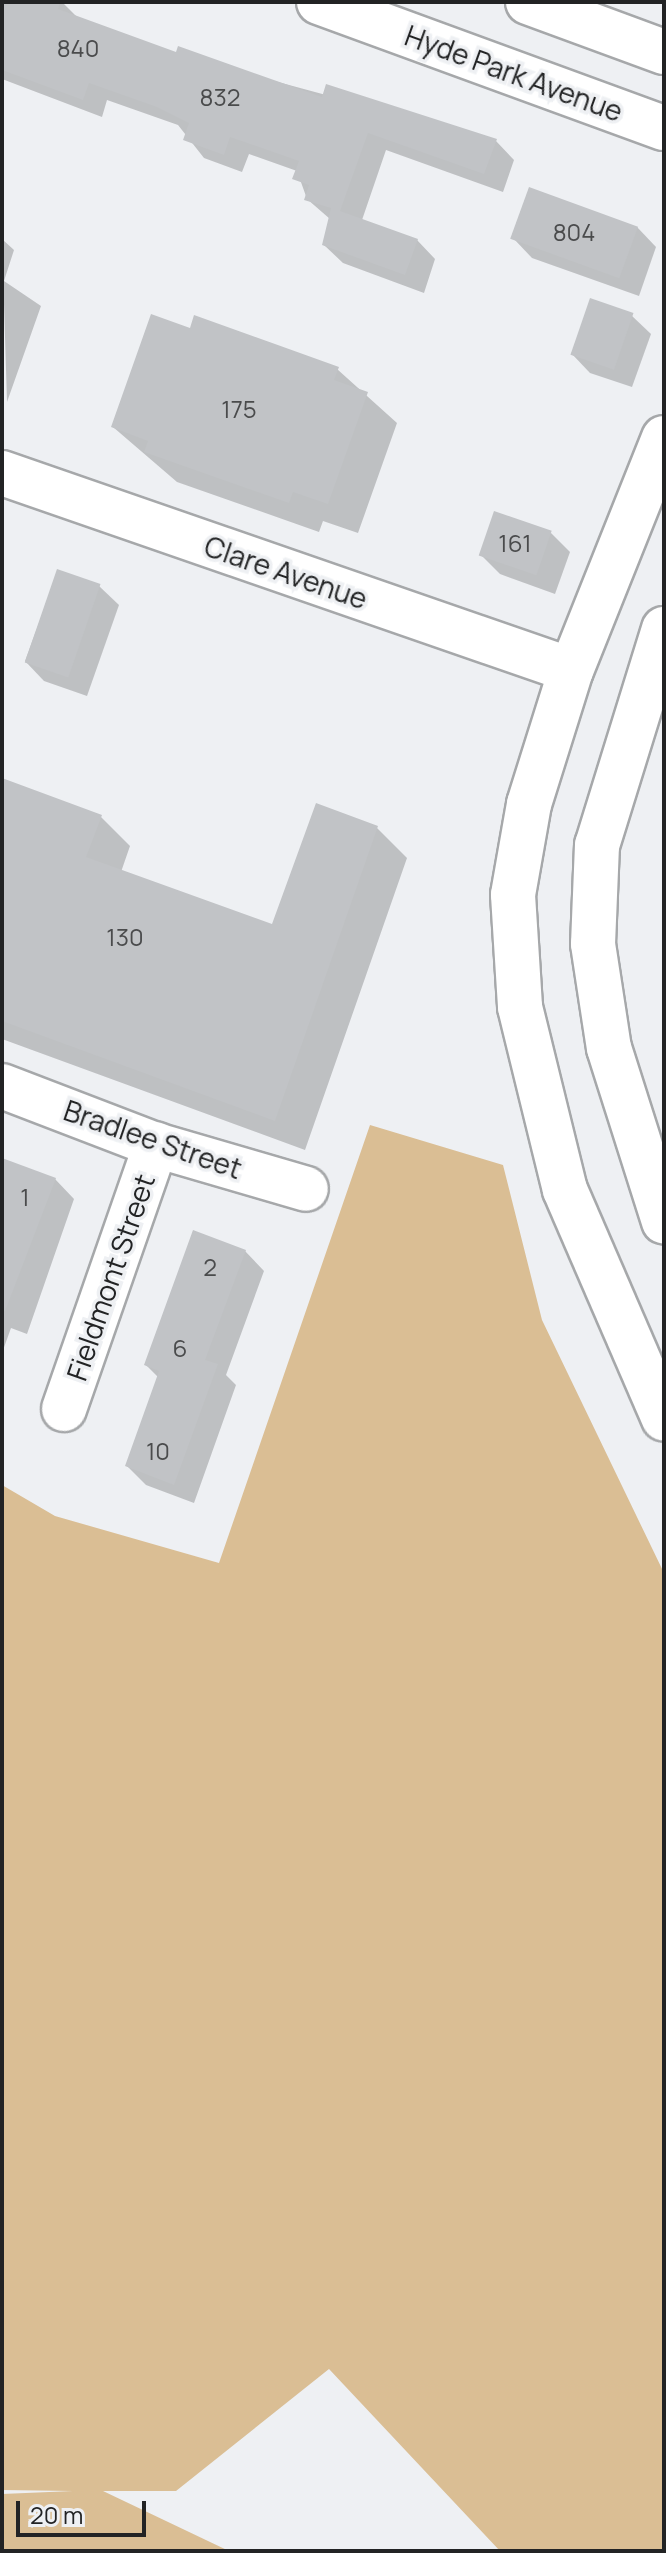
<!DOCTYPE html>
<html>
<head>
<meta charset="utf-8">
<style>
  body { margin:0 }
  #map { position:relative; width:666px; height:2553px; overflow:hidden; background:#eef0f3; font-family:Manrope,sans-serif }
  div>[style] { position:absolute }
  .green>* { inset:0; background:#dabe94 }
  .shadow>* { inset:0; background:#0003 }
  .building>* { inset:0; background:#c1c3c6; transform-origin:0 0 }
  .roads { filter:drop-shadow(2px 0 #a6a8aa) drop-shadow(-2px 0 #a6a8aa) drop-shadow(0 2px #a6a8aa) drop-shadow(0 -2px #a6a8aa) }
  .minor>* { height:44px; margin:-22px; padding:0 22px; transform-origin:22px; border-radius:22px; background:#fff }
  .major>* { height:44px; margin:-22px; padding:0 22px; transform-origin:22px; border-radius:22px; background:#fff }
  span { translate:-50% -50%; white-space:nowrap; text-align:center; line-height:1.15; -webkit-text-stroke:7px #eef0f3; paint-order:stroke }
  .number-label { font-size:24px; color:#4a4b4c }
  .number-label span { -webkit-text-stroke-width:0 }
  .street-label { font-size:28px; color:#222324 }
  .frame { position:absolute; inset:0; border:4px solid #222324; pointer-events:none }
  .scale { position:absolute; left:16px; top:2501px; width:130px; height:36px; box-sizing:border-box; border:4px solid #222324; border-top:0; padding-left:10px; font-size:24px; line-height:28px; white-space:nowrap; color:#222324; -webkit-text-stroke:6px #eef0f3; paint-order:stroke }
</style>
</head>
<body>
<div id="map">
  <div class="green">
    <i style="clip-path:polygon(370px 1125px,503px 1165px,542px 1320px,664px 1573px,664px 2551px,500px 2551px,329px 2369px,176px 2491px,103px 2491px,229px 2551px,2px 2551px,2px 2494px,73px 2491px,2px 2490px,2px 1485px,55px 1516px,219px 1563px)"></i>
  </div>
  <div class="shadow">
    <i style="clip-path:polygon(2px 2px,62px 2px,79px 19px,178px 55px,496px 141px,514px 160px,503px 192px,386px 150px,362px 220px,417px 240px,435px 259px,424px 293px,343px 263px,324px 245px,330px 219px,307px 199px,297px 171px,249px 154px,242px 172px,204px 158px,178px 125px,107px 100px,102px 117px,2px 79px)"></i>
    <i style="clip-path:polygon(637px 227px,656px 247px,639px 296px,532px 258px,513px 238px)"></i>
    <i style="clip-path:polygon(2px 239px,14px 250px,4px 281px,41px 306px,7px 402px)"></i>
    <i style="clip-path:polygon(631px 315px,651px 334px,632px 387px,590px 373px,571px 353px)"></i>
    <i style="clip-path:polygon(191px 330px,337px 369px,397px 423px,358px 533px,323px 521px,319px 532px,177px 482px,113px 427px)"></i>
    <i style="clip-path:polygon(551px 533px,570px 552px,555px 594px,500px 574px,481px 555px)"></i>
    <i style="clip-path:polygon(58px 571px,99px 586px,119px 605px,87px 696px,44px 681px,25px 661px)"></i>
    <i style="clip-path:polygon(2px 780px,100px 816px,130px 846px,121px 872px,273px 927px,377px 828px,407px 858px,305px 1150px,2px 1039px)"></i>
    <i style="clip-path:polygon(2px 1168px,55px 1179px,74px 1199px,27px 1334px,11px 1328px,2px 1353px)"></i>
    <i style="clip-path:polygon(245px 1251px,264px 1271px,226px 1375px,236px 1385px,194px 1503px,146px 1485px,127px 1466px,159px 1378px,146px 1365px)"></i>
  </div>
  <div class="building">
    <i style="clip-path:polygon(2px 2px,60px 2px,58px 9px,176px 52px,178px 46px,322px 97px,326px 84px,497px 139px,484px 174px,368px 133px,340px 211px,418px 239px,405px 275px,322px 245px,331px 208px,304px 200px,309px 185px,292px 179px,299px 161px,230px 137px,224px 155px,183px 140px,189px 123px,157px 107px,89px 83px,83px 100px,2px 70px)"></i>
    <i style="left:529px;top:187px;width:116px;height:55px;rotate:20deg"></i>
    <i style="left:590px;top:298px;width:46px;height:60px;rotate:19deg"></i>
    <i style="clip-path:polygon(151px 314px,190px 328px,194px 315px,275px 344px,339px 367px,334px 380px,368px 392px,328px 504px,293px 492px,289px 503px,144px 452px,148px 441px,111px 427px)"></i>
    <i style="left:494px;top:511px;width:61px;height:47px;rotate:19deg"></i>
    <i style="left:57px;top:569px;width:46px;height:99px;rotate:19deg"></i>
    <i style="clip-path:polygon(2px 778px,102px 815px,86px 857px,272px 924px,316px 803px,378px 826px,275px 1121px,2px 1021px)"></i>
    <i style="clip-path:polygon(2px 1158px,56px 1178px,5px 1311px,2px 1310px)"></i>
    <i style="clip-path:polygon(193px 1230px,246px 1250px,205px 1360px,218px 1364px,174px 1485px,125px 1466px,159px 1371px,144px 1365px)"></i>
  </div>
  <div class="roads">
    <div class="minor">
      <i style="left:2px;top:473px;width:602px;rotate:19.1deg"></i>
      <i style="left:2px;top:1086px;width:165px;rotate:21deg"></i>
      <i style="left:156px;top:1145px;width:156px;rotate:16.3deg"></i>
      <i style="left:64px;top:1409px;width:280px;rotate:-70.8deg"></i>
    </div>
    <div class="major">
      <i style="left:319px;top:2px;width:367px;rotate:20.1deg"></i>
      <i style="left:528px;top:2px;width:145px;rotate:20.2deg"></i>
      <i style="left:664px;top:438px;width:250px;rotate:111.8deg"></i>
      <i style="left:571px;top:670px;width:140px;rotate:107.4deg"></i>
      <i style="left:529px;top:804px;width:92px;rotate:100deg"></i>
      <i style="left:513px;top:895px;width:112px;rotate:86.4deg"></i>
      <i style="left:520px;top:1007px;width:188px;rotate:76.2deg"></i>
      <i style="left:565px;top:1190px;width:249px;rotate:66.6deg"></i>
      <i style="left:664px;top:629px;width:226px;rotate:107.2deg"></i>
      <i style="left:597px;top:845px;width:99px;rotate:92.3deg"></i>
      <i style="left:593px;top:944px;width:105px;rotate:81.3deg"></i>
      <i style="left:609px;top:1048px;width:182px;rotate:72.4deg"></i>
    </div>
  </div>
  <div class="number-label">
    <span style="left:78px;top:48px">840</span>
    <span style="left:220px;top:97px">832</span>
    <span style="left:574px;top:232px">804</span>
    <span style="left:239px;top:409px">175</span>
    <span style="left:515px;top:543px">161</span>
    <span style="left:125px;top:937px">130</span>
    <span style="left:25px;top:1197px">1</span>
    <span style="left:210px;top:1267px">2</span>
    <span style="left:180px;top:1348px">6</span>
    <span style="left:158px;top:1451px">10</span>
  </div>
  <div class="street-label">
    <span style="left:514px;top:73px;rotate:20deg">Hyde Park Avenue</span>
    <span style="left:286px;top:572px;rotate:19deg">Clare Avenue</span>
    <span style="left:153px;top:1139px;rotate:19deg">Bradlee Street</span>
    <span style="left:110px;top:1277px;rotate:-71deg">Fieldmont Street</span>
  </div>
  <div class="frame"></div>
  <div class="scale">20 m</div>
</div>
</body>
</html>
